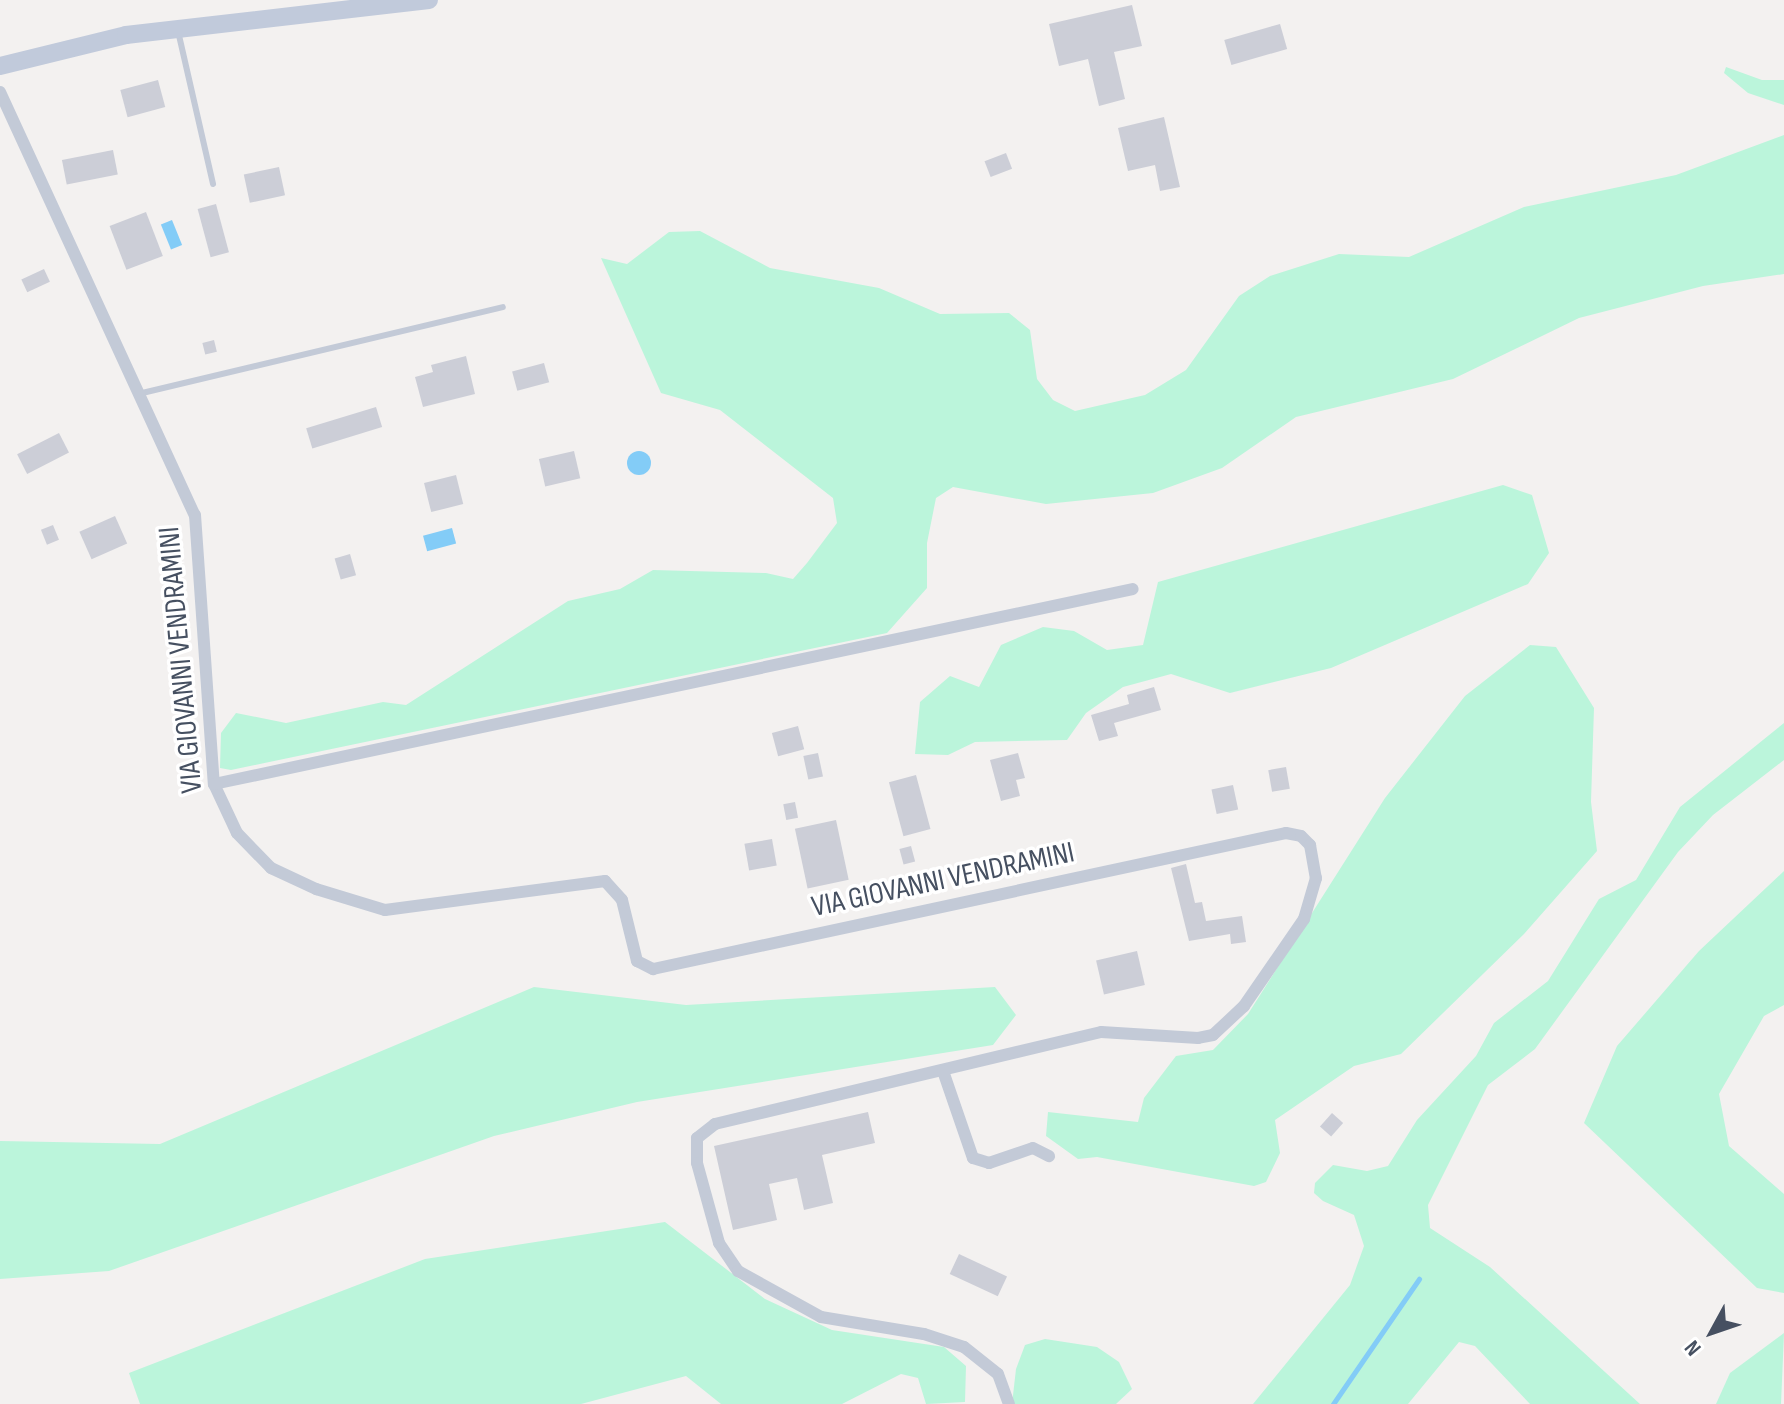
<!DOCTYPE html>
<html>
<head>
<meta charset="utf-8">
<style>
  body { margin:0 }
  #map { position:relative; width:1784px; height:1404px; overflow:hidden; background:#f3f1f0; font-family:"Sofia Sans Condensed",sans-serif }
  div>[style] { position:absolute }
  .green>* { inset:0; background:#bbf5db }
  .water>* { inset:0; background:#83ccf7; transform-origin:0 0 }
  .round { border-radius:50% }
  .stream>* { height:5px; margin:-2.5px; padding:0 2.5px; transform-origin:2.5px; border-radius:2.5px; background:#83ccf7 }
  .building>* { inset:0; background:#ccced7; transform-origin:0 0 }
  .lane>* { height:6px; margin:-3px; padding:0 3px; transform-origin:3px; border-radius:3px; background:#c3cad7 }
  .street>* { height:12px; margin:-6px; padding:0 6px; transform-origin:6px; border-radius:6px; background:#c3cad7 }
  .secondary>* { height:18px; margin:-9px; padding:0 9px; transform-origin:9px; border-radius:9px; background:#c1cadb }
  span { translate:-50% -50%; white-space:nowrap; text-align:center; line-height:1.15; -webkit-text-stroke:7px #fff; paint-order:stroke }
  .street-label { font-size:30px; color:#465061 }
  .north { position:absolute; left:1672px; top:1292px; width:80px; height:80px; -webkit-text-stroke:6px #fff; paint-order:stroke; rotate:230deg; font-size:22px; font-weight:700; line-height:32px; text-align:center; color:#465061 }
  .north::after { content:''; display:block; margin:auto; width:28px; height:36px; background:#465061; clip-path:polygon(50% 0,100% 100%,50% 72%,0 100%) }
</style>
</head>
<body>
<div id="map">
  <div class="green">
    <i style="clip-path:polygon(1726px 67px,1762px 80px,1784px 80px,1784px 105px,1748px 93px,1724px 73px)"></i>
    <i style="clip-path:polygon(1784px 135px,1784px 274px,1703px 286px,1579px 318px,1453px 379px,1296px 417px,1222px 468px,1153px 493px,1046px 504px,953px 487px,936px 498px,927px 543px,927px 588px,887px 633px,231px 770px,220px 768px,221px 733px,236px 713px,286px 723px,383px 702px,406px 705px,568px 601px,620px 589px,653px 570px,766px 573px,793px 579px,807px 563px,837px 523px,833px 498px,720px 410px,661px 393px,601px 258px,627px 264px,669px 232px,700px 231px,770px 268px,879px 288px,940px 314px,1009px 313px,1030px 330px,1037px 379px,1053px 400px,1075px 411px,1145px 395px,1186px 370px,1239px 296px,1270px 276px,1339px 254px,1409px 257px,1524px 207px,1676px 175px)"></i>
    <i style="clip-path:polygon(1503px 485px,1532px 495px,1549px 553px,1528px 584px,1331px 668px,1230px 693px,1171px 674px,1123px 687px,1086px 713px,1067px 740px,975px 742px,948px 755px,915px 754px,920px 702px,950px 676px,979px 687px,1001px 645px,1043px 627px,1074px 631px,1107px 650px,1143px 645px,1158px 582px)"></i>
    <i style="clip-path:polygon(1530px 645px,1556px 647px,1594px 708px,1591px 802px,1597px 851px,1524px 934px,1401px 1054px,1354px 1066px,1275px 1120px,1280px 1153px,1266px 1182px,1254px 1186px,1097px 1157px,1078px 1159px,1046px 1136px,1048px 1112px,1138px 1122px,1144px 1098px,1176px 1056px,1213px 1050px,1248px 1014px,1385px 798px,1465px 696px)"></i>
    <i style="clip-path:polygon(1784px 723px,1784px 760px,1713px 815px,1678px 852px,1535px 1049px,1488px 1085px,1428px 1205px,1430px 1228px,1490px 1267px,1640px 1404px,1530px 1404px,1475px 1346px,1459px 1342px,1408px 1404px,1253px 1404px,1350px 1285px,1364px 1246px,1354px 1215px,1323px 1201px,1314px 1193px,1315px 1183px,1333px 1165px,1367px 1171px,1388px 1166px,1417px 1120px,1476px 1056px,1494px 1023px,1548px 981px,1599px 899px,1636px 880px,1680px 807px)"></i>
    <i style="clip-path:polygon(1784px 871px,1784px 1005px,1764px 1016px,1719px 1094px,1729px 1146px,1784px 1194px,1784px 1293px,1757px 1288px,1584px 1123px,1617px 1046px,1699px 951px)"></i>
    <i style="clip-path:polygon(534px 987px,686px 1005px,995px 987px,1016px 1015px,993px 1045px,637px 1102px,494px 1136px,109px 1271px,0 1279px,0 1141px,160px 1144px)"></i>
    <i style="clip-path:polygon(665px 1222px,765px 1299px,832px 1330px,944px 1347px,966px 1366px,965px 1402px,926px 1404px,918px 1378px,901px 1374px,842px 1404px,721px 1404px,686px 1376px,581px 1404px,140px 1404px,129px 1373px,425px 1259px)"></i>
    <i style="clip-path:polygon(1784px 1333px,1781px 1404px,1716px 1404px,1730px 1373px)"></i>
    <i style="clip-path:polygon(1045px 1339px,1097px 1347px,1119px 1362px,1132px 1389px,1116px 1404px,1012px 1404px,1016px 1369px,1025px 1345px)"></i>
  </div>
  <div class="water">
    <i style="left:172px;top:220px;width:27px;height:12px;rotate:68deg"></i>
    <i class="round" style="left:627px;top:451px;width:24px;height:24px"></i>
    <i style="left:452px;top:528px;width:16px;height:30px;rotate:75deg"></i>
  </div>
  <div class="stream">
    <i style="left:1333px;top:1404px;width:152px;rotate:-55.5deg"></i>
  </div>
  <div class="building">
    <i style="clip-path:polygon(1132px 5px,1142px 46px,1114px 52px,1125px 99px,1099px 106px,1088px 59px,1059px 66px,1049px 24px)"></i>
    <i style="left:1280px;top:24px;width:26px;height:58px;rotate:74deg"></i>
    <i style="left:158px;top:80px;width:28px;height:39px;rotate:75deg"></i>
    <i style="clip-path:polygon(1164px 117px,1180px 187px,1160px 191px,1155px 165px,1128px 171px,1118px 128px)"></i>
    <i style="left:113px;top:150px;width:25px;height:52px;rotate:79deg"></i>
    <i style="left:1006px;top:153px;width:17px;height:23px;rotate:69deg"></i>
    <i style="left:279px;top:167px;width:29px;height:36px;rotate:78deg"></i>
    <i style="left:216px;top:204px;width:50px;height:19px;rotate:75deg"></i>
    <i style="left:146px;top:212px;width:47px;height:39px;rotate:69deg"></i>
    <i style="left:44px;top:269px;width:14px;height:25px;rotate:65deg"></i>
    <i style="left:214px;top:340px;width:12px;height:12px;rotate:76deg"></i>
    <i style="clip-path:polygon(466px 356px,475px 394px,423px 407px,415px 377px,433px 372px,431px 365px)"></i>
    <i style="left:544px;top:363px;width:20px;height:33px;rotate:75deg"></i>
    <i style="left:376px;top:407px;width:21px;height:73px;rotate:73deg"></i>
    <i style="left:59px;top:433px;width:22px;height:47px;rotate:63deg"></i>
    <i style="left:574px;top:451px;width:28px;height:36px;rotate:77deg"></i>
    <i style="left:456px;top:475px;width:30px;height:33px;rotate:76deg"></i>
    <i style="left:115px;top:516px;width:30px;height:39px;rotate:66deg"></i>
    <i style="left:53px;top:525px;width:16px;height:13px;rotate:68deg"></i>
    <i style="left:350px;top:554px;width:22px;height:16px;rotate:74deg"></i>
    <i style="clip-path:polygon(1154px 687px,1161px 710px,1114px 723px,1118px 736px,1099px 741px,1091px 715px,1129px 704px,1127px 695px)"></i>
    <i style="left:798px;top:726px;width:24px;height:27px;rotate:75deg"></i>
    <i style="left:818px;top:753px;width:24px;height:15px;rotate:78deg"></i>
    <i style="clip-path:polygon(1018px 753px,1025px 778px,1016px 780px,1020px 796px,1001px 801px,990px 760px)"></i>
    <i style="left:1286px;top:767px;width:22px;height:18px;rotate:80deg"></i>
    <i style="left:916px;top:775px;width:56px;height:28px;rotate:75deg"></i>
    <i style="left:1233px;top:785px;width:25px;height:22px;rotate:78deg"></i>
    <i style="left:795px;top:802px;width:16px;height:12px;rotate:79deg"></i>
    <i style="left:836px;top:820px;width:61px;height:42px;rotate:78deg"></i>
    <i style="left:772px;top:839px;width:27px;height:28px;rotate:80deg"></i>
    <i style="left:911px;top:846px;width:16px;height:12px;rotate:75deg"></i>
    <i style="clip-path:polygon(1186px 864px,1195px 903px,1202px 902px,1206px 921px,1242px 916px,1246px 942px,1231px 944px,1230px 934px,1189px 941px,1171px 868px)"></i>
    <i style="left:1137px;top:951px;width:35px;height:42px;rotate:77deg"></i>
    <i style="clip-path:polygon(868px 1112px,875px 1143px,822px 1155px,833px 1203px,804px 1210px,797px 1178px,769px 1184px,777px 1220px,733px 1230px,714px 1146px)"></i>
    <i style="left:1332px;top:1113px;width:15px;height:18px;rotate:42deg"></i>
    <i style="left:959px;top:1254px;width:53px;height:22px;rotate:25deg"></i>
  </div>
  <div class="lane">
    <i style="left:178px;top:31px;width:157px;rotate:77.1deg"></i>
    <i style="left:138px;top:394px;width:375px;rotate:-13.4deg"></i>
  </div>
  <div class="street">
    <i style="left:0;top:92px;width:466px;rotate:65.3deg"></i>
    <i style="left:195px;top:515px;width:270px;rotate:86deg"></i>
    <i style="left:214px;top:784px;width:54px;rotate:64.9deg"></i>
    <i style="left:237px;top:833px;width:49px;rotate:45.8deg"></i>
    <i style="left:271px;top:868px;width:50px;rotate:25deg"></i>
    <i style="left:316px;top:889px;width:72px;rotate:16.9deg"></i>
    <i style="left:385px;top:910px;width:222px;rotate:-7.5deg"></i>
    <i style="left:605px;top:881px;width:25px;rotate:48deg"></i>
    <i style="left:622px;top:900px;width:63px;rotate:76.2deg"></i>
    <i style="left:637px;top:961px;width:18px;rotate:27deg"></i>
    <i style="left:653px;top:969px;width:647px;rotate:-12.13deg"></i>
    <i style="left:1286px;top:833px;width:15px;rotate:11deg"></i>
    <i style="left:1301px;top:836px;width:13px;rotate:45deg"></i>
    <i style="left:1310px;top:845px;width:34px;rotate:80deg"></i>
    <i style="left:1316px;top:878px;width:43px;rotate:106.3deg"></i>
    <i style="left:1304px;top:919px;width:106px;rotate:124.6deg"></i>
    <i style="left:1244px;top:1006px;width:42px;rotate:136.9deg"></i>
    <i style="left:1213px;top:1035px;width:15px;rotate:169deg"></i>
    <i style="left:1198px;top:1038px;width:97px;rotate:-176.5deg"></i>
    <i style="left:1101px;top:1032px;width:397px;rotate:166.6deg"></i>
    <i style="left:715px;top:1124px;width:23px;rotate:142deg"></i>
    <i style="left:697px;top:1138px;width:25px;rotate:90deg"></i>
    <i style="left:697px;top:1163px;width:83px;rotate:74.6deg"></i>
    <i style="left:719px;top:1243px;width:34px;rotate:56deg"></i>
    <i style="left:738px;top:1271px;width:95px;rotate:29deg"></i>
    <i style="left:821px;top:1317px;width:104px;rotate:9.4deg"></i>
    <i style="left:924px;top:1334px;width:42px;rotate:18deg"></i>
    <i style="left:964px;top:1347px;width:43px;rotate:38.5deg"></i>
    <i style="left:998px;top:1374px;width:32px;rotate:70deg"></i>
    <i style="left:214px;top:784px;width:939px;rotate:-11.98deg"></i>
    <i style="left:943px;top:1071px;width:92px;rotate:71deg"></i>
    <i style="left:973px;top:1158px;width:17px;rotate:17deg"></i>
    <i style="left:989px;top:1163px;width:46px;rotate:-18.8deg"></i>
    <i style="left:1033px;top:1148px;width:18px;rotate:27deg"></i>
  </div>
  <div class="secondary">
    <i style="left:0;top:66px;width:130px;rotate:-13.8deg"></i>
    <i style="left:126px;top:35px;width:305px;rotate:-6.6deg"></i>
  </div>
  <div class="street-label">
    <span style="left:181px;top:660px;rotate:-95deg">VIA GIOVANNI VENDRAMINI</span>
    <span style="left:943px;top:880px;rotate:-12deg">VIA GIOVANNI VENDRAMINI</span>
  </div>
  <div class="north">N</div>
</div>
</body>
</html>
